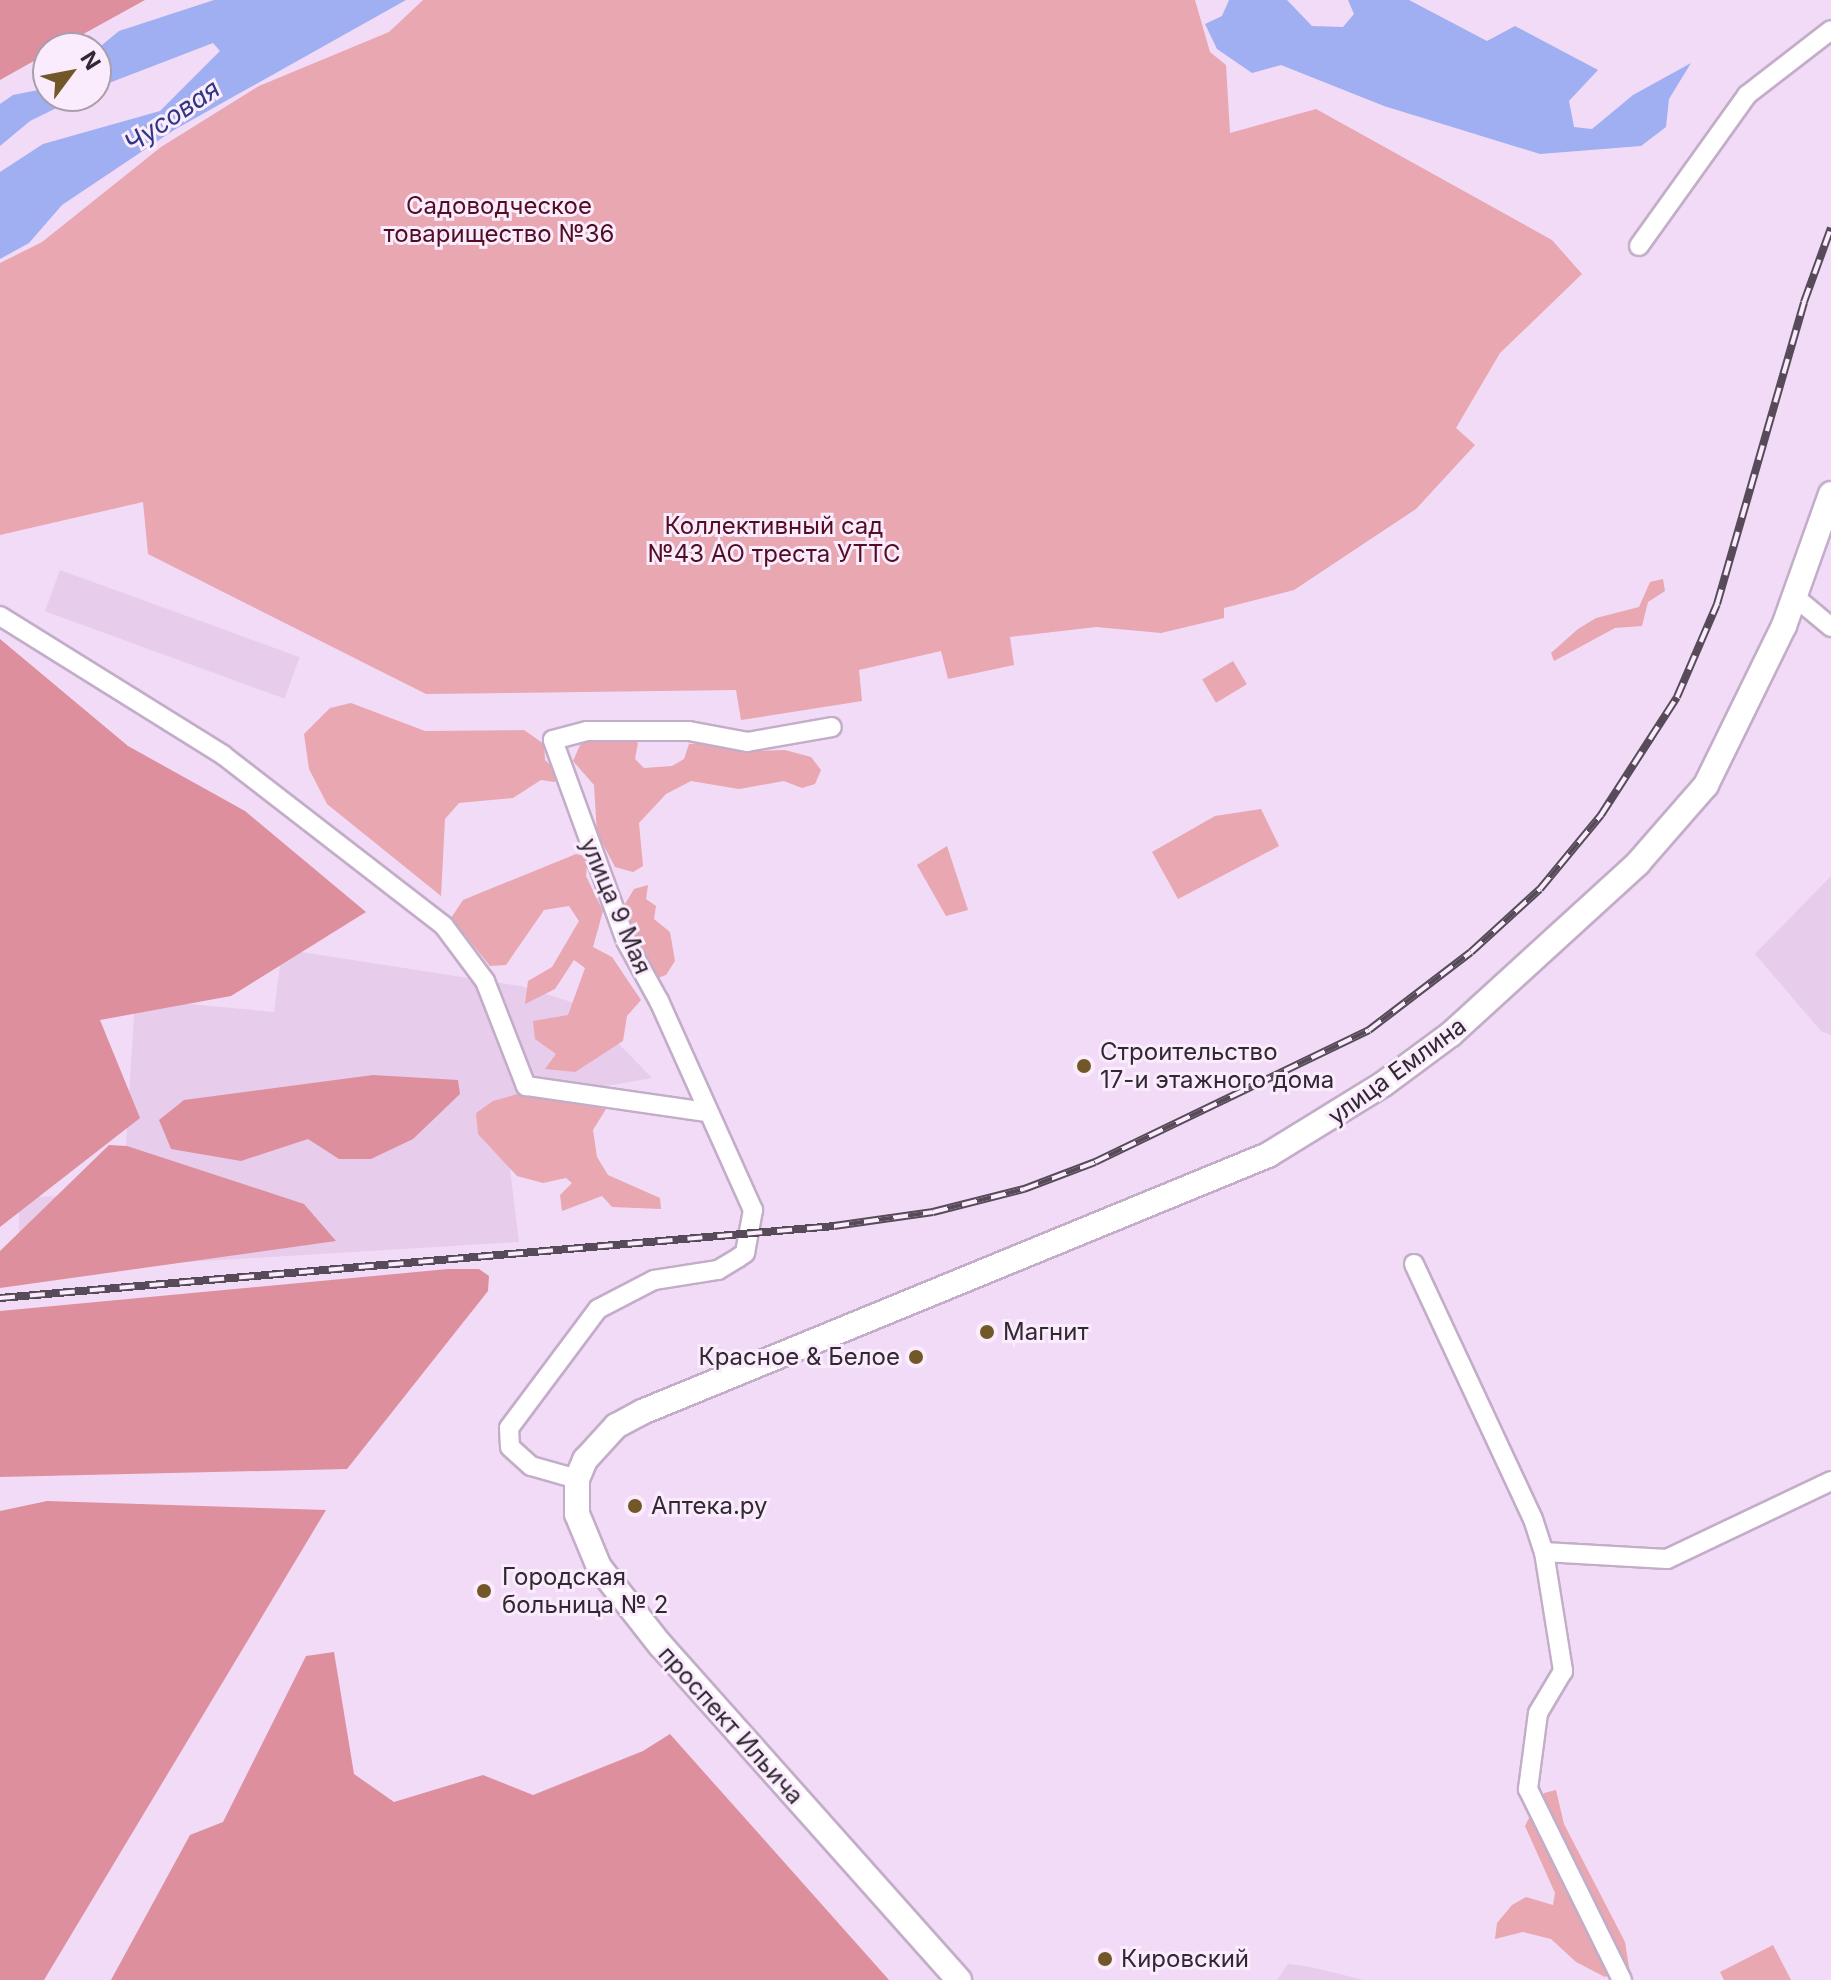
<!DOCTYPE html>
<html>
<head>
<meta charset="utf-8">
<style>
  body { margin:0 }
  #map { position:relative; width:1831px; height:1980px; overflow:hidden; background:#f2dbf7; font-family:Inter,sans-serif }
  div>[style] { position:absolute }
  .built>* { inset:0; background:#e7ccec; transform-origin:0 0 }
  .green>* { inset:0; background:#e8a7b1; transform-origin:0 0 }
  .forest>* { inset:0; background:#dd8f9d }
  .water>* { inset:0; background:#9faff1 }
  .roads { filter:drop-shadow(2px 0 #c3adc8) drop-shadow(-2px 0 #c3adc8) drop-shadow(0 2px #c3adc8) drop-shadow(0 -2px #c3adc8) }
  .street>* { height:18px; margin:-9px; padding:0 9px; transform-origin:9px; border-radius:9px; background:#fff }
  .secondary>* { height:24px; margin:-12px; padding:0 12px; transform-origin:12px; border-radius:12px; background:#fff }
  .rail>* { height:8px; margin-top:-4px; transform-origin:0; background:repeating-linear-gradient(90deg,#faecfd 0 15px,#574b59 0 30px); box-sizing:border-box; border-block:2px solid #574b59 }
  .dots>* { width:22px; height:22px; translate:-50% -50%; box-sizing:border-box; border:4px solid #faecfd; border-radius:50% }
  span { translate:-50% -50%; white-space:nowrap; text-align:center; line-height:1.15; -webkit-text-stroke:6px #faecfd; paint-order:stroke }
  .park-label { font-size:24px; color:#530d23 }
  .street-label { font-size:24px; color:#312832 }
  .poi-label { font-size:24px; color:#312832 }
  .left { translate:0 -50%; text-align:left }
  .right { translate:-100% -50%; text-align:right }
  .water-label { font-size:26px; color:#2e3783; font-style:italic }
  .north { position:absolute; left:32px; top:32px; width:80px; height:80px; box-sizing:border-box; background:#faecfd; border:2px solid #aa9eac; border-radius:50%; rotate:58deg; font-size:22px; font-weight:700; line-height:32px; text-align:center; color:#312832 }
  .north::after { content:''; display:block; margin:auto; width:28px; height:36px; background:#725729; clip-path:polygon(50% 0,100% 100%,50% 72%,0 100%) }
</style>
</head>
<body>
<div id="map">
  <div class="built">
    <i style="left:60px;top:570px;width:255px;height:44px;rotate:20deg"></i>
    <i style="clip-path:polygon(1831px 876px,1831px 1035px,1821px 1031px,1755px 954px)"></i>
    <i style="clip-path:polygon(282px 949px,520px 986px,581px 1005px,652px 1078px,502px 1104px,519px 1242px,19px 1272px,19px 1198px,123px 1193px,135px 999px,274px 1012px)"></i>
    <i style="clip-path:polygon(1288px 1964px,1306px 1966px,1364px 1980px,1277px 1980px)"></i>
  </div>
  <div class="green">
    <i style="clip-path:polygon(423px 0,1195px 0,1210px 52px,1226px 65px,1230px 133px,1316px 109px,1552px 240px,1582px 274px,1500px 353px,1456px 428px,1475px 445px,1416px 509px,1294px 590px,1224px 608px,1224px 618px,1161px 633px,1096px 627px,1010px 637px,1014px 665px,948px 679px,941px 651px,859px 670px,862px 701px,741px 720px,736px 690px,426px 694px,148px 554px,143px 502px,0 535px,0 263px,42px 242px,161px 147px,259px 86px,389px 32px)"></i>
    <i style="clip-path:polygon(1663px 579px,1665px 591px,1648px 602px,1642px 626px,1615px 628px,1554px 661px,1551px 653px,1578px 629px,1596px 618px,1639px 607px,1650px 582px)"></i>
    <i style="left:1233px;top:661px;width:27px;height:36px;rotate:59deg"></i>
    <i style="clip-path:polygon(351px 703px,425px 731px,524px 730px,544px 744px,545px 760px,559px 773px,555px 782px,541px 780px,513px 798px,459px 803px,445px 819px,441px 896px,327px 804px,309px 769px,304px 734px,330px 708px)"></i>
    <i style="clip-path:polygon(598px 737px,628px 737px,638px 743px,635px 759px,644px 768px,672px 766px,684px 759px,689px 744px,713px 743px,753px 751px,785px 750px,811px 757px,821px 770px,815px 784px,802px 788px,784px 781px,739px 789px,691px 781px,666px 794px,639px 823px,643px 866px,633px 872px,615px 867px,597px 833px,594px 785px,573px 761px,580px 745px)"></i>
    <i style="clip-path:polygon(1261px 809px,1279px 846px,1178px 899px,1152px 852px,1215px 816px)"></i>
    <i style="clip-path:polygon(947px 846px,968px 910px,946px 916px,917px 865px)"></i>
    <i style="clip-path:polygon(576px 854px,588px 857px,586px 876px,603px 911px,593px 947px,612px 957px,641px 1000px,627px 1016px,623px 1041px,575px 1072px,545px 1069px,556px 1054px,535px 1039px,533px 1021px,568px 1015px,585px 968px,574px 960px,555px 989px,525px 1004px,528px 981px,552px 967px,579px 921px,569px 906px,544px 910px,506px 965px,490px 966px,451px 918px,463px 900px)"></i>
    <i style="clip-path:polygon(648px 885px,646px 899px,656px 906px,654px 919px,670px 932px,675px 961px,666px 975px,655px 979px,631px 935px,625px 904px,634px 889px)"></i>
    <i style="clip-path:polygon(525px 1092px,606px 1109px,593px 1130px,597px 1157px,608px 1175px,660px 1198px,661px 1209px,612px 1207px,602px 1196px,562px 1211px,560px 1195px,572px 1183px,566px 1178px,543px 1183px,517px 1176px,478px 1134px,476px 1113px,493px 1101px)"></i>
    <i style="clip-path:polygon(1556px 1790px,1564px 1824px,1625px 1942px,1630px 1973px,1541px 1809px,1544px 1793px)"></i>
    <i style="clip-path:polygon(1529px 1818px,1536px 1818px,1611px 1974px,1605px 1977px,1576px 1962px,1551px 1939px,1523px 1932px,1495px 1939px,1497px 1923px,1512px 1905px,1526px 1897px,1553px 1905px,1555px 1893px,1525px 1826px)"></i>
    <i style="clip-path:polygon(1773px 1945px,1791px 1980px,1724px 1980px,1720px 1972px)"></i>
  </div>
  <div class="forest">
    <i style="clip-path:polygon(0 0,145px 0,58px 48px,48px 48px,48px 53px,0 80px)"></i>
    <i style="clip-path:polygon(0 639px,128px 746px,245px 811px,366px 912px,231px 996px,100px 1020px,140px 1118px,0 1227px)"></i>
    <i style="clip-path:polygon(373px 1075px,458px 1080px,460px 1094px,413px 1139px,371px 1159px,339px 1159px,308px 1139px,241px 1161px,171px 1149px,159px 1120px,184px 1100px)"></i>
    <i style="clip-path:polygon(109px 1145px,127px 1146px,304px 1204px,336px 1241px,0 1288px,0 1251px)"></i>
    <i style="clip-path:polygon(448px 1269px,479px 1269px,489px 1276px,488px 1291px,347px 1469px,0 1477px,0 1311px)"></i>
    <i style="clip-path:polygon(47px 1501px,326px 1510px,44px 1980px,0 1980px,0 1511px)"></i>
    <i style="clip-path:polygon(334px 1652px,354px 1774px,394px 1802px,483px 1775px,533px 1795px,643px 1751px,670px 1734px,889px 1980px,111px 1980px,190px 1835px,223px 1822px,306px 1656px)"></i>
  </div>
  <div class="water">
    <i style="clip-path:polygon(214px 0,406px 0,174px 130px,62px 205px,29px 243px,0 259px,0 172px,43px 144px,160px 111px,220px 51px,213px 43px,96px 88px,96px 50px,119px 31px)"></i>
    <i style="clip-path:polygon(1229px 0,1287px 0,1312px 26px,1343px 27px,1354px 14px,1348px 0,1409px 0,1487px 41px,1515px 26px,1598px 70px,1569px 101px,1574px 127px,1592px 129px,1633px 95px,1691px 63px,1669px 99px,1666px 127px,1641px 146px,1540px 154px,1384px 106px,1281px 65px,1252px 73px,1217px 49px,1205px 24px,1222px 16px)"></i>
    <i style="clip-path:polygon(48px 88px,48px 96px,81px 96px,30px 121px,0 146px,0 104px,13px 95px)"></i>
  </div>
  <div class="roads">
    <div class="street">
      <i style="left:1639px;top:246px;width:186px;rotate:-54.4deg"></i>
      <i style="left:1747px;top:95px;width:106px;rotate:-37.7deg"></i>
      <i style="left:1795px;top:597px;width:47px;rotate:39.8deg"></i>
      <i style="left:0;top:616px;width:263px;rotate:31.9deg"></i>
      <i style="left:223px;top:755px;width:279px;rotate:37.7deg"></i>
      <i style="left:444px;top:926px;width:69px;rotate:53.3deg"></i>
      <i style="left:485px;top:981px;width:113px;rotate:68.7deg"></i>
      <i style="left:526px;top:1086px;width:182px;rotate:8.2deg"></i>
      <i style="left:1414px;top:1264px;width:281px;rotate:65deg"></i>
      <i style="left:1533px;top:1519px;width:35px;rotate:72deg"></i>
      <i style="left:1544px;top:1552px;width:121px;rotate:80.9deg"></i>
      <i style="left:1563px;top:1671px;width:49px;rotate:120.8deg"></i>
      <i style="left:1538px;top:1713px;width:77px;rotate:97.5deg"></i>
      <i style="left:1528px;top:1789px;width:213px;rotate:63.8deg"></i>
      <i style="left:577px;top:1479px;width:48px;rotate:-164.2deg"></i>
      <i style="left:531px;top:1466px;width:28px;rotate:-138deg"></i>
      <i style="left:510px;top:1447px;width:19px;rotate:-93deg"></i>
      <i style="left:509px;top:1428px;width:149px;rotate:-53.2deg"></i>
      <i style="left:598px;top:1309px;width:63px;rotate:-27.4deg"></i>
      <i style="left:654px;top:1280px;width:65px;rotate:-8.9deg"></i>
      <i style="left:718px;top:1270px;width:23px;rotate:-31deg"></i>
      <i style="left:738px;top:1258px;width:9px;rotate:-36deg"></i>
      <i style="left:745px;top:1253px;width:44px;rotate:-79.5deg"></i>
      <i style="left:753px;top:1210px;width:229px;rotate:-114.2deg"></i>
      <i style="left:659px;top:1001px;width:68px;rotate:-118.8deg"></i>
      <i style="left:626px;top:941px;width:214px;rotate:-110deg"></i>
      <i style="left:553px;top:740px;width:35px;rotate:-15deg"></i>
      <i style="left:587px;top:731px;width:102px"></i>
      <i style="left:689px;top:731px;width:59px;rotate:10.7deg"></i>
      <i style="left:747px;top:742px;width:86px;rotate:-10deg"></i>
      <i style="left:1544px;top:1552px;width:123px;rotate:3.3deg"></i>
      <i style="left:1667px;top:1559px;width:182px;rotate:-25.4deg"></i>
    </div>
    <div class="secondary">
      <i style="left:959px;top:1980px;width:448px;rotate:-131.7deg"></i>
      <i style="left:661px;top:1646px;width:100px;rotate:-128.1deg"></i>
      <i style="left:599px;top:1567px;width:57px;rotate:-112.5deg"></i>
      <i style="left:577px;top:1514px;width:35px;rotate:-90deg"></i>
      <i style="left:577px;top:1479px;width:21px;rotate:-67deg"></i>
      <i style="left:585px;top:1460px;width:46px;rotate:-47.6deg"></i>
      <i style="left:616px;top:1426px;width:30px;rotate:-28deg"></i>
      <i style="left:642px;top:1412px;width:677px;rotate:-22.32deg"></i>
      <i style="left:1268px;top:1155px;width:134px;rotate:-31.6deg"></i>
      <i style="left:1382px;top:1085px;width:86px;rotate:-36.5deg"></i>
      <i style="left:1451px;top:1034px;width:253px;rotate:-42.4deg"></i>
      <i style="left:1638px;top:863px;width:103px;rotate:-48.9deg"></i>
      <i style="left:1706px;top:785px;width:177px;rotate:-63.9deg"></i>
      <i style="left:1784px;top:626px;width:140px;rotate:-70.4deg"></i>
    </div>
  </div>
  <div class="rail">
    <i style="left:0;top:1298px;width:837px;rotate:-4.93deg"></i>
    <i style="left:834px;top:1226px;width:100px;rotate:-8deg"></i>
    <i style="left:933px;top:1212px;width:94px;rotate:-14.2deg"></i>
    <i style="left:1024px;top:1189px;width:76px;rotate:-20.8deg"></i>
    <i style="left:1095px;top:1162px;width:304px;rotate:-25.7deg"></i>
    <i style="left:1369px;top:1030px;width:128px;rotate:-37.4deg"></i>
    <i style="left:1471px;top:952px;width:93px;rotate:-42.4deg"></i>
    <i style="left:1540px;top:889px;width:96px;rotate:-50.5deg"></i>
    <i style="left:1601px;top:815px;width:140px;rotate:-57.2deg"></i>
    <i style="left:1677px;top:697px;width:101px;rotate:-66.7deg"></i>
    <i style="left:1717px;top:604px;width:314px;rotate:-73.9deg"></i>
    <i style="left:1804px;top:302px;width:79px;rotate:-70deg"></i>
  </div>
  <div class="dots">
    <i style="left:1084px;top:1066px;background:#725729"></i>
    <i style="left:987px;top:1332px;background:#725729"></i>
    <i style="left:916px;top:1357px;background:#725729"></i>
    <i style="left:635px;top:1506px;background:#725729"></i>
    <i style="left:484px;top:1591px;background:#725729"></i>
    <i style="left:1105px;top:1959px;background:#725729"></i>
  </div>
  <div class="park-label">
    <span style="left:499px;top:220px">Садоводческое<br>товарищество №36</span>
    <span style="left:774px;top:540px">Коллективный сад<br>№43 АО треста УТТС</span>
  </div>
  <div class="street-label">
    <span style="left:616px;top:906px;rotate:67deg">улица 9 Мая</span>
    <span style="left:1397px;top:1071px;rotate:-36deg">улица Емлина</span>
    <span style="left:731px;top:1725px;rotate:48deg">проспект Ильича</span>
  </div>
  <div class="poi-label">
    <span class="left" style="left:1100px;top:1066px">Строительство<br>17-и этажного дома</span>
    <span class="left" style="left:1003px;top:1332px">Магнит</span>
    <span class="right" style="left:900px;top:1357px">Красное &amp; Белое</span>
    <span class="left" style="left:651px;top:1506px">Аптека.ру</span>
    <span class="left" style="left:502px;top:1591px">Городская<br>больница № 2</span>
    <span class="left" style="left:1121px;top:1959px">Кировский</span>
  </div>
  <div class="water-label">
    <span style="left:172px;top:116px;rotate:-34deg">Чусовая</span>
  </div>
  <div class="north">N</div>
</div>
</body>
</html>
